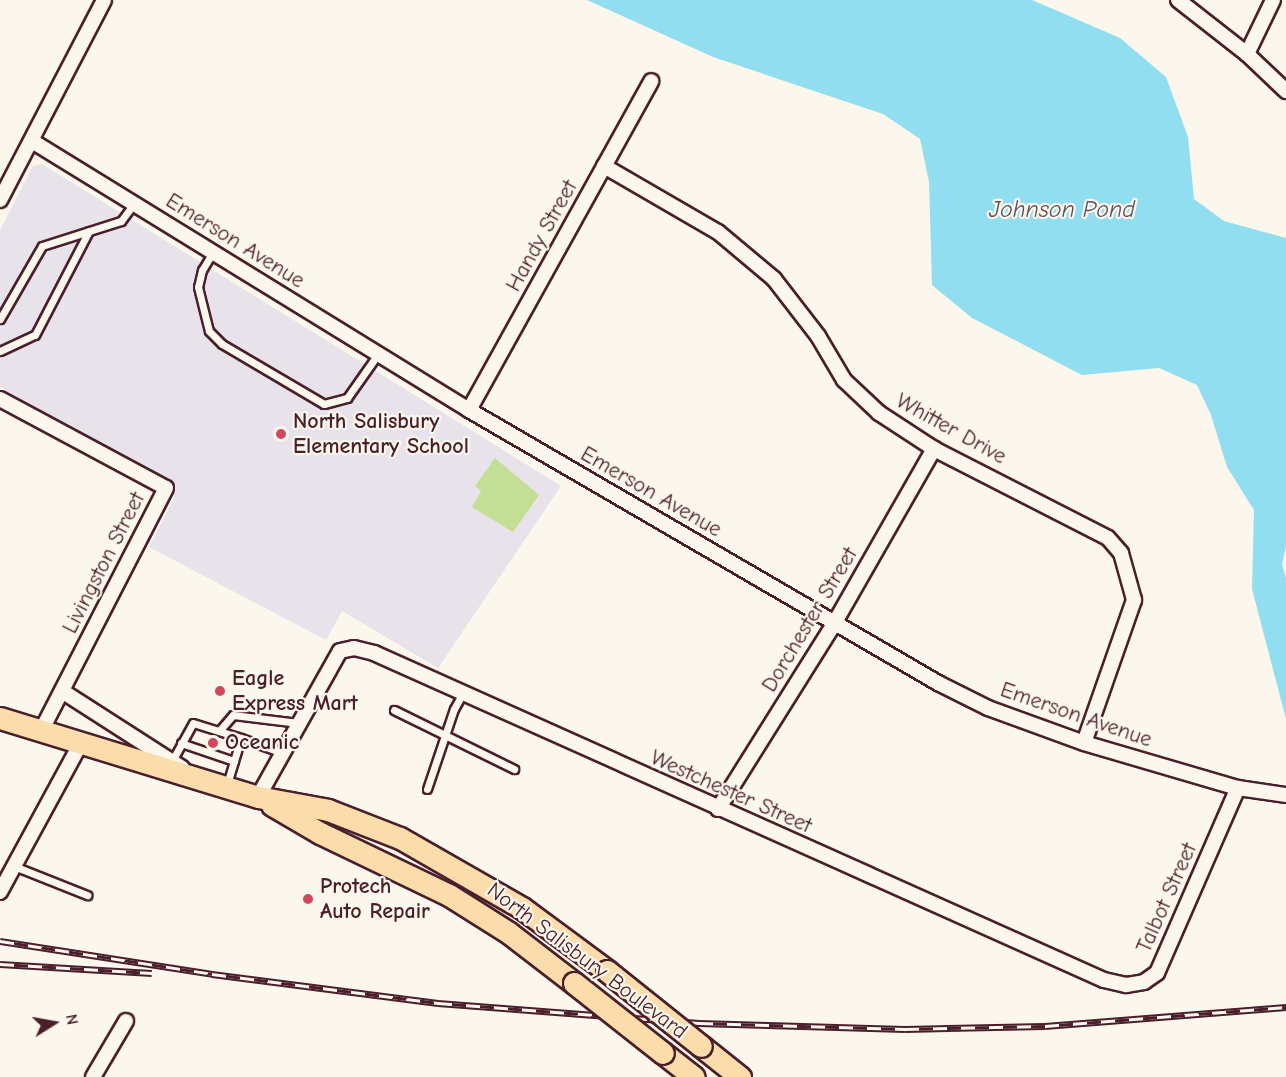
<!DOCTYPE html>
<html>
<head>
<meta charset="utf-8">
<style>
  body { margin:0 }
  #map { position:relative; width:1286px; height:1077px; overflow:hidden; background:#fbf7ec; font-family:"Comic Neue",sans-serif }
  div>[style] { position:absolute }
  .built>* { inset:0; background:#e8e3ea }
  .green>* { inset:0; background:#c3de95 }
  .water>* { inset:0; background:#91def1 }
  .roads { filter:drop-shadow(2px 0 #4a1f2b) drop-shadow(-2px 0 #4a1f2b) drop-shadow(0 2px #4a1f2b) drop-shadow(0 -2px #4a1f2b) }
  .service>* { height:7px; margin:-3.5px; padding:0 3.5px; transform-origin:3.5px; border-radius:3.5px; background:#fbf7ec }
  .minor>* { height:14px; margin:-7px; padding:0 7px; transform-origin:7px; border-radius:7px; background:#fbf7ec }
  .primary>* { height:21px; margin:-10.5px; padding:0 10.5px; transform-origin:10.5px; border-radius:10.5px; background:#fbddab }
  .rail>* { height:7px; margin-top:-3.5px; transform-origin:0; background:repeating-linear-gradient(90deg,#fbf7ec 0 14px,#4a1f2b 0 28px); box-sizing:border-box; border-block:2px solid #4a1f2b }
  .bridges { filter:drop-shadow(2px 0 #4a1f2b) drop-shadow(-2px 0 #4a1f2b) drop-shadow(0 2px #4a1f2b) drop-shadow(0 -2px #4a1f2b) }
  .primary-bridge>* { height:21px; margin:-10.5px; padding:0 10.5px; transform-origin:10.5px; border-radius:10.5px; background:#fbddab }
  .dots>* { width:16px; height:16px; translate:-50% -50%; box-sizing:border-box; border:3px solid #fbf7ec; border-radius:50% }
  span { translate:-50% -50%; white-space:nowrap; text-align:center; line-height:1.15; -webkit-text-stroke:4.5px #fbf7ec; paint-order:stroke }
  .street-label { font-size:22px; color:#4a1f2b }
  .poi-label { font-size:22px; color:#4a1f2b; font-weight:700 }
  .left { translate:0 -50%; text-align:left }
  .water-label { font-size:24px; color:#5c4f5c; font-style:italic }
  .north { position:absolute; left:24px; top:993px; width:60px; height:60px; -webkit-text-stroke:4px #fbf7ec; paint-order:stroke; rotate:79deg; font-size:16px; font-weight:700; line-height:24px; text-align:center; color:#4a1f2b }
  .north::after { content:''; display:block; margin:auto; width:21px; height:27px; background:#4a1f2b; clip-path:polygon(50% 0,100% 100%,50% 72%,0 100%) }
</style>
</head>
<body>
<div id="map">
  <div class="built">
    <i style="clip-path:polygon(42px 164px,561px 486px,438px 668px,342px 611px,326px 640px,149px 547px,174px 498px,168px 481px,0 387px,0 230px,33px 166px)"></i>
  </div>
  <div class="green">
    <i style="clip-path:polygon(495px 458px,539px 495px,513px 532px,472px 507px,481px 491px,475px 486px)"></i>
  </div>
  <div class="water">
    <i style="clip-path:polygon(587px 0,1032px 0,1120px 38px,1166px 77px,1188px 137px,1194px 199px,1224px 221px,1286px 238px,1286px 547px,1282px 564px,1286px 578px,1286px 719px,1252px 589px,1254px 510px,1227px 467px,1211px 415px,1197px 385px,1159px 368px,1082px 375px,972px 318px,932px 285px,929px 182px,920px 139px,883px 114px,713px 57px)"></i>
  </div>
  <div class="roads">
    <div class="service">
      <i style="left:213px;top:252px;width:21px;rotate:121deg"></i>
      <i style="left:202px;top:270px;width:17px;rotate:103deg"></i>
      <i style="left:198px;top:287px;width:45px;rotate:76deg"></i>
      <i style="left:209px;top:331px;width:18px;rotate:45deg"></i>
      <i style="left:222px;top:344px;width:118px;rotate:30.5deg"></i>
      <i style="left:324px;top:404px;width:24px;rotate:-15deg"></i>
      <i style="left:347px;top:398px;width:54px;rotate:-54.8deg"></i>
      <i style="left:0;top:319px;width:84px;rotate:-60.1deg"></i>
      <i style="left:42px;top:246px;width:83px;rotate:-17.6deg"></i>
      <i style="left:121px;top:221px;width:21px;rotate:-53deg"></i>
      <i style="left:0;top:351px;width:38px;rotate:-25deg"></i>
      <i style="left:35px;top:335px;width:117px;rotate:-62.6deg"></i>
      <i style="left:394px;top:710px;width:134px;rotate:26.2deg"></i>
      <i style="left:219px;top:731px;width:21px;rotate:-49deg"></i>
      <i style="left:233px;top:715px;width:66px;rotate:6.9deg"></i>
      <i style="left:241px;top:738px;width:45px;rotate:19.7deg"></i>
      <i style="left:181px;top:743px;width:56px;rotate:18.8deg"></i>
      <i style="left:172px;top:761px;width:43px;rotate:-61.1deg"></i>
      <i style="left:193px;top:723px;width:50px;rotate:17.4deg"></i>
      <i style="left:241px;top:738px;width:48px;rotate:106.9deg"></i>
      <i style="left:427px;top:789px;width:84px;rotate:-71.4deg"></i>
      <i style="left:454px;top:709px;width:18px;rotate:-61deg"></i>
      <i style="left:14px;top:866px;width:79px;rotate:21.7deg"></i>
    </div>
    <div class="minor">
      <i style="left:1178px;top:0;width:88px;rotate:38deg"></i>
      <i style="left:1247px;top:54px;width:54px;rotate:43.5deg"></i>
      <i style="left:1247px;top:54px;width:60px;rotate:-64.3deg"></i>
      <i style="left:32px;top:141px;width:513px;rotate:31.61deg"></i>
      <i style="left:469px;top:410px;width:543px;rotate:30.2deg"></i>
      <i style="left:938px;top:683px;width:56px;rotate:26.6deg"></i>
      <i style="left:988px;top:708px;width:102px;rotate:20deg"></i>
      <i style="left:1084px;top:743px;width:160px;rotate:16.3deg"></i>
      <i style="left:1238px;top:788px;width:49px;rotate:8.3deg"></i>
      <i style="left:604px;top:166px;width:132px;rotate:30.1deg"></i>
      <i style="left:718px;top:232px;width:73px;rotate:40deg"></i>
      <i style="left:774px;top:279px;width:72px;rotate:52.3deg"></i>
      <i style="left:818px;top:336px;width:51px;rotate:59.4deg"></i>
      <i style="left:844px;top:380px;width:48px;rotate:43.3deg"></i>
      <i style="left:879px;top:413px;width:66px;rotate:33.2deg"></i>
      <i style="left:934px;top:449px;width:195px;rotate:27.1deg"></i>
      <i style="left:1108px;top:538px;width:20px;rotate:49deg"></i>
      <i style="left:1121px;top:553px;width:49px;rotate:74.5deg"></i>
      <i style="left:1134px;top:600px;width:151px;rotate:109.3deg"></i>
      <i style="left:0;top:200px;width:225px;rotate:-62.5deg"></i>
      <i style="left:0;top:399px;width:188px;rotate:28.2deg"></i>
      <i style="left:166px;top:488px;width:271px;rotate:117.2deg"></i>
      <i style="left:469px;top:410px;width:376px;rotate:-61deg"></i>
      <i style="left:62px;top:691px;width:143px;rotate:32.7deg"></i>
      <i style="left:258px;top:797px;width:167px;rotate:-60.7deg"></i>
      <i style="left:340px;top:651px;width:14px;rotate:-12deg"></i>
      <i style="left:354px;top:648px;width:21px;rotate:14deg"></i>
      <i style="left:374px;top:653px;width:800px;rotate:24.13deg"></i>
      <i style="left:1104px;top:980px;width:23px;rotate:13deg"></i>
      <i style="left:1126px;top:985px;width:18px;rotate:-9deg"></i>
      <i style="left:1144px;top:982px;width:16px;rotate:-35deg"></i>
      <i style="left:1157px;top:973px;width:202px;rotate:-66.4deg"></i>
      <i style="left:718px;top:809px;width:218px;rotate:-57.9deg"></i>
      <i style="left:834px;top:624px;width:202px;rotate:-60.3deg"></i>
      <i style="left:0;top:892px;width:172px;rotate:-61.5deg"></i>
      <i style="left:93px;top:1077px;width:65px;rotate:-59.5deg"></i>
    </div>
    <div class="primary">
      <i style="left:0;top:718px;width:270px;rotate:17deg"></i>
      <i style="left:258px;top:797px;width:71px;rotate:10.5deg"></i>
      <i style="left:328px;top:810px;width:77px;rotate:21.3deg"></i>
      <i style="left:400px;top:838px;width:141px;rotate:29.8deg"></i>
      <i style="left:522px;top:908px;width:106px;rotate:36.5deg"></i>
      <i style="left:272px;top:805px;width:56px;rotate:30.3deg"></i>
      <i style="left:320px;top:833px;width:143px;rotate:25.7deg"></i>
      <i style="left:449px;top:895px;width:71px;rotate:32.3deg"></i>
      <i style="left:509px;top:933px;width:82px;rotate:37.6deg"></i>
      <i style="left:701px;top:1046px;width:50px;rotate:38.5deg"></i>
      <i style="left:663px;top:1053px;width:39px;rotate:38deg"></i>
    </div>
  </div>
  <div class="rail">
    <i style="left:0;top:941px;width:215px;rotate:8.8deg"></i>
    <i style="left:212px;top:974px;width:228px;rotate:7.3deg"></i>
    <i style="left:438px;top:1003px;width:262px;rotate:4.4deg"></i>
    <i style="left:699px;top:1023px;width:206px;rotate:1.7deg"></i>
    <i style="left:905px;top:1029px;width:140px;rotate:-1.2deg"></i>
    <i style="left:1045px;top:1026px;width:242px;rotate:-4.5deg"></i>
    <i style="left:0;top:964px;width:152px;rotate:3.4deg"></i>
  </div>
  <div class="bridges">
    <div class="primary-bridge">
      <i style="left:607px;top:971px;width:120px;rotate:38.6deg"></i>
      <i style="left:574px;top:983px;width:113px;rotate:38.2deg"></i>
    </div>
  </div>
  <div class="dots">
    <i style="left:281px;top:434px;background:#d1495b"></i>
    <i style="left:220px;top:691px;background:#d1495b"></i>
    <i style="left:213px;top:743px;background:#d1495b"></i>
    <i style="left:308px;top:899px;background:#d1495b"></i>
  </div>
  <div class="street-label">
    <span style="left:542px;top:236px;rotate:-61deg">Handy Street</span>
    <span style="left:235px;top:241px;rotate:32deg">Emerson Avenue</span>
    <span style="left:951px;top:429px;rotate:29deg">Whitter Drive</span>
    <span style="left:651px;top:492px;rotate:30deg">Emerson Avenue</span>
    <span style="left:104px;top:563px;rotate:-63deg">Livingston Street</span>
    <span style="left:810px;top:620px;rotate:-59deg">Dorchester Street</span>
    <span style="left:1076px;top:715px;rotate:19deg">Emerson Avenue</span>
    <span style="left:731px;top:792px;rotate:24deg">Westchester Street</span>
    <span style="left:1167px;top:898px;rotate:-66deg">Talbot Street</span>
    <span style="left:587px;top:961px;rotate:37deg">North Salisbury Boulevard</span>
  </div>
  <div class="poi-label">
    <span class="left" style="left:293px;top:434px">North Salisbury<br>Elementary School</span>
    <span class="left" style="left:232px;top:691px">Eagle<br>Express Mart</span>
    <span class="left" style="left:225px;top:743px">Oceanic</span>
    <span class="left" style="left:320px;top:899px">Protech<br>Auto Repair</span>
  </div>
  <div class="water-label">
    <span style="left:1062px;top:210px">Johnson Pond</span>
  </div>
  <div class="north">N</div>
</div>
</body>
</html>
